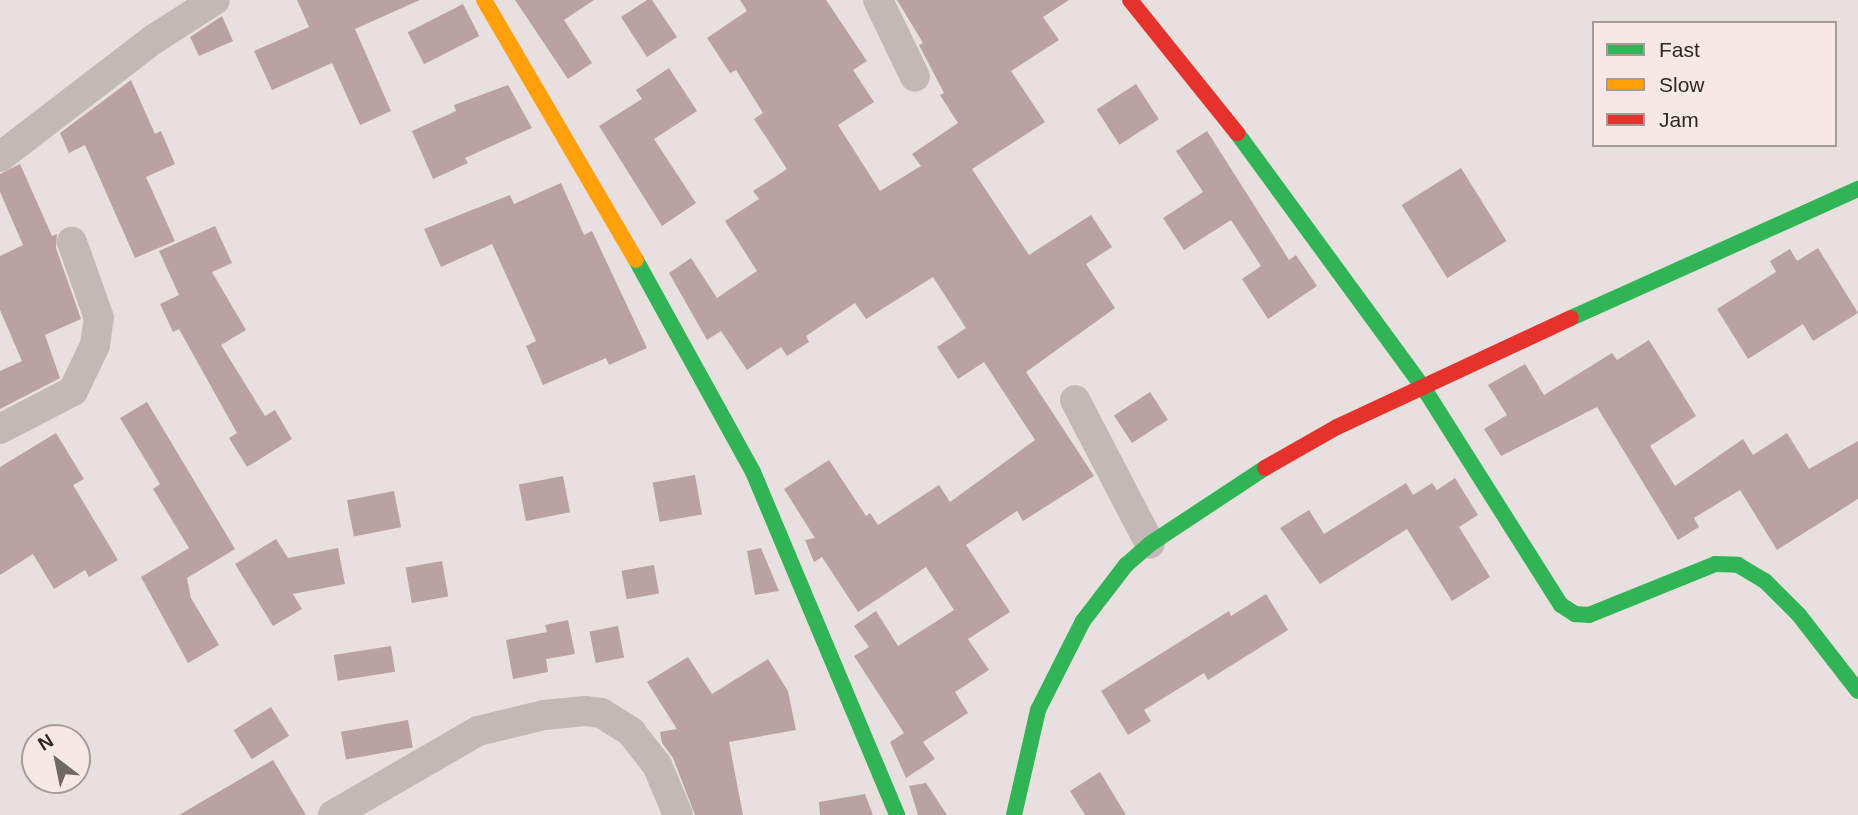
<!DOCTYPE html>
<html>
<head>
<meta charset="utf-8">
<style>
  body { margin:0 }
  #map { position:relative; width:1858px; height:815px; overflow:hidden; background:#e8e0de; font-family:Helvetica,sans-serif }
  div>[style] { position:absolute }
  .building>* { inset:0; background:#baa2a3; transform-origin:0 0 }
  .street>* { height:30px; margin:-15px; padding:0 15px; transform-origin:15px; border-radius:15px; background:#c2b9b7 }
  .fast>* { height:16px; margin:-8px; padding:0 8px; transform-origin:8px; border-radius:8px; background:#30b455 }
  .slow>* { height:16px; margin:-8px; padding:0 8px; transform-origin:8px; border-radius:8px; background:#ff9f0a }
  .jam>* { height:16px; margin:-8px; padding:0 8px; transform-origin:8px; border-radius:8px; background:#e5322d }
  span { translate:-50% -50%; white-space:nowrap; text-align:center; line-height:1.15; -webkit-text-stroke:7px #f6e9e5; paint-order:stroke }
  .legend { position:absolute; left:1592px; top:21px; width:245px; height:126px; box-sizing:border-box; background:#f6e9e5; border:2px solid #a79b99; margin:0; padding:9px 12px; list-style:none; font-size:21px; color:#312726 }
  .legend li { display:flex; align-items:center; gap:14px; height:35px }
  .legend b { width:35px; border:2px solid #a79b99 }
  .north { position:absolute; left:21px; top:724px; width:70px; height:70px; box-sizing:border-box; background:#f6e9e5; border:2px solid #a79b99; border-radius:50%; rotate:328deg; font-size:19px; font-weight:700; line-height:28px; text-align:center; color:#312726 }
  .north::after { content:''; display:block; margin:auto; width:24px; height:32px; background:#716866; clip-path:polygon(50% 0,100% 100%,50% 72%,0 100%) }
</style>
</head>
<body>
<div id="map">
  <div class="building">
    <i style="clip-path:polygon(297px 0,420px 0,355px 29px,391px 111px,360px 125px,332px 63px,272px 90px,254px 51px,309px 27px)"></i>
    <i style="clip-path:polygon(515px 0,594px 0,564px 20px,592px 63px,568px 79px)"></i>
    <i style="clip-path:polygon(647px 0,652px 0,677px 37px,647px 57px,621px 17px)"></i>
    <i style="clip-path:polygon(740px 0,826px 0,867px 61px,853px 70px,874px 102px,838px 125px,880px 191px,921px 166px,912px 154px,958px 123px,940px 95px,944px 93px,919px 45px,923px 43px,897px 0,1069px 0,1043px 17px,1059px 40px,1011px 71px,1045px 122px,972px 169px,1029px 255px,1091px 215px,1112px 247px,1086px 264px,1115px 308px,1026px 372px,1094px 476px,1023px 521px,1017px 511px,966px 545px,1010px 612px,968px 639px,989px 670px,955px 692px,968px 713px,923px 742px,935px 759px,906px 778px,890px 742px,904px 733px,854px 656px,869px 647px,854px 626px,876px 611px,898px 646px,954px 610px,926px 567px,858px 612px,822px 557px,814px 562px,805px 540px,815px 538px,784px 489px,829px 460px,866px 516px,870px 513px,878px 525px,939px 485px,950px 502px,1035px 440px,984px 362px,958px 379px,937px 347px,966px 328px,933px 277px,866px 319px,855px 303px,806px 336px,809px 342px,787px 356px,781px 347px,747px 370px,721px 331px,707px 340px,669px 273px,691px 258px,717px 298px,757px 271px,725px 221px,759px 199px,753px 191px,787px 169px,754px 119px,763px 113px,736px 70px,730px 73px,707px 38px,747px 11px)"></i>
    <i style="left:463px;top:4px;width:36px;height:62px;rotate:63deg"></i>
    <i style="clip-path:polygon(222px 16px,233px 41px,199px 56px,190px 37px)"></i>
    <i style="clip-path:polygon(669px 68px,697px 111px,654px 139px,696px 203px,662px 226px,599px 126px,642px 99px,636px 90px)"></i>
    <i style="clip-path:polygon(131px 80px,155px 134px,161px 131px,175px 164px,146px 177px,175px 241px,135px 258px,85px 145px,69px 153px,60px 133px)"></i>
    <i style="left:1136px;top:84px;width:42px;height:47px;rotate:57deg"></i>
    <i style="clip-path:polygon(508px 85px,532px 128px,465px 158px,468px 163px,433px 179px,412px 131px,456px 111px,454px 105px)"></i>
    <i style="clip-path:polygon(1207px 131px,1289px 260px,1296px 255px,1317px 286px,1268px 319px,1242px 279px,1261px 266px,1231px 220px,1184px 250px,1163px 218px,1203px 192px,1176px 151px)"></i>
    <i style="clip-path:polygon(20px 164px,52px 236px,57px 234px,56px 248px,81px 319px,45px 335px,60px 378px,0 409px,0 371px,22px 361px,0 310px,0 256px,23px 245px,0 192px,0 174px)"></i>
    <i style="left:1461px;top:168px;width:86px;height:70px;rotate:58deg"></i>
    <i style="clip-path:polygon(561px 183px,584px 235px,592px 231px,647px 348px,609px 365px,606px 358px,543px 385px,526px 346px,536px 341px,492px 244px,441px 267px,424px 229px,510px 195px,514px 204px)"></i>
    <i style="clip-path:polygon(215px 226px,232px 263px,212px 272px,246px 330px,221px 345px,265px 416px,275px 410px,292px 439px,247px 467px,229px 438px,237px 433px,179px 329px,173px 332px,160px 304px,179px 295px,159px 251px)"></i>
    <i style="clip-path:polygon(1818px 248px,1858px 313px,1813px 341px,1803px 324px,1748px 359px,1717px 309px,1776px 272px,1770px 261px,1790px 249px,1797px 261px)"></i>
    <i style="clip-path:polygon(1649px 340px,1696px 416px,1650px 446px,1675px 486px,1743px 439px,1753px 455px,1787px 433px,1809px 469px,1858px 441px,1858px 499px,1777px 550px,1740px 490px,1694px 518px,1699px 527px,1678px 540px,1597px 407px,1501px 456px,1484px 429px,1507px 415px,1488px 385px,1525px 364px,1544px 395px,1612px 353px,1617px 360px)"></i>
    <i style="left:1150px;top:392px;width:33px;height:43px;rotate:57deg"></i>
    <i style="clip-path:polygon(147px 402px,235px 549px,187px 578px,191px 598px,219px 645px,188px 663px,141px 577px,189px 548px,153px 489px,160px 484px,120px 418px)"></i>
    <i style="clip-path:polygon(56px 433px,84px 479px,73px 485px,118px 560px,89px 577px,85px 570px,54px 589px,33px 554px,0 575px,0 467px)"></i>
    <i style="left:695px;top:475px;width:40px;height:43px;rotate:80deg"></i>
    <i style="left:563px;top:476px;width:37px;height:45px;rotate:79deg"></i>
    <i style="clip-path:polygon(1455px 478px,1478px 515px,1459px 527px,1490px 577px,1452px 601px,1407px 529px,1320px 584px,1280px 528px,1309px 510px,1324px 534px,1406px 483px,1413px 495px,1432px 483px,1437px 490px)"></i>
    <i style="left:394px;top:491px;width:37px;height:48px;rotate:79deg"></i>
    <i style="clip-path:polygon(276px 539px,288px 558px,338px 548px,345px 584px,293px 594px,302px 609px,273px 626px,235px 564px)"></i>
    <i style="clip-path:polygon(761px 548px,779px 591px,755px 595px,747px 551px)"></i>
    <i style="left:442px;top:561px;width:36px;height:37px;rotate:80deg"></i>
    <i style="left:654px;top:565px;width:29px;height:33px;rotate:80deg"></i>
    <i style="clip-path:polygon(1266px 594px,1288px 630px,1208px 680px,1204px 673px,1144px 710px,1151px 721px,1128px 735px,1101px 691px,1229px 611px,1231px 616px)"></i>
    <i style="clip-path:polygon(568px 620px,575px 654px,546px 659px,548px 672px,513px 679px,506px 640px,547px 632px,545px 625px)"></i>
    <i style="left:618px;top:626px;width:32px;height:29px;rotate:79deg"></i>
    <i style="left:391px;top:646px;width:26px;height:58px;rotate:81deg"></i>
    <i style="clip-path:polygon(688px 657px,712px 694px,768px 659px,788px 691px,796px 730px,729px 742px,743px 815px,695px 815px,673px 758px,662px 743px,660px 732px,677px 729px,647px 682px)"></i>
    <i style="left:271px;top:707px;width:34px;height:44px;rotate:58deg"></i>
    <i style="left:408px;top:720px;width:28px;height:68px;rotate:80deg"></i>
    <i style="clip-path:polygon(273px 760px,306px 815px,179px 815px)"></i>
    <i style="clip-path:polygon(1100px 772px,1126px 815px,1085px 815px,1070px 791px)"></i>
    <i style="clip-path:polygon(926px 783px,947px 815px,918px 815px,909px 786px)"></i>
    <i style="clip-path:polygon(865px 794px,873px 815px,820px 815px,819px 802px)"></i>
  </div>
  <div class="street">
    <i style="left:878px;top:0;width:85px;rotate:64.3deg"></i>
    <i style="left:0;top:157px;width:194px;rotate:-37.5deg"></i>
    <i style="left:154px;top:39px;width:72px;rotate:-32.6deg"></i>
    <i style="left:1075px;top:400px;width:162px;rotate:62.5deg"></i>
    <i style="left:0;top:429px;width:82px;rotate:-27.5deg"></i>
    <i style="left:73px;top:391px;width:51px;rotate:-64.4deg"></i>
    <i style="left:95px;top:345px;width:27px;rotate:-82deg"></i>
    <i style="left:99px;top:318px;width:81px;rotate:-109.6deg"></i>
    <i style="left:333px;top:815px;width:168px;rotate:-30.1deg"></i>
    <i style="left:478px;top:731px;width:68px;rotate:-13.6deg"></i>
    <i style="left:544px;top:715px;width:41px;rotate:-5.6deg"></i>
    <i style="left:585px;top:711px;width:16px;rotate:7deg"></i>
    <i style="left:601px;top:713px;width:36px;rotate:32deg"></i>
    <i style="left:631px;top:732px;width:42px;rotate:51.8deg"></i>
    <i style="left:657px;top:765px;width:54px;rotate:67.2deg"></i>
  </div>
  <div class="fast">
    <i style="left:1237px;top:133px;width:315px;rotate:53.8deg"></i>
    <i style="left:1423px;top:387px;width:258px;rotate:57.7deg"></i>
    <i style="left:1561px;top:605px;width:17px;rotate:33deg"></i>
    <i style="left:1575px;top:614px;width:14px;rotate:4deg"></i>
    <i style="left:1589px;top:615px;width:136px;rotate:-22deg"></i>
    <i style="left:1715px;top:564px;width:23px;rotate:2deg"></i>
    <i style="left:1738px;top:565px;width:31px;rotate:31deg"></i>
    <i style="left:1765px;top:581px;width:48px;rotate:45deg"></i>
    <i style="left:1799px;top:615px;width:96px;rotate:52.2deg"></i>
    <i style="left:636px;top:260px;width:242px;rotate:61.1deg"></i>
    <i style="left:753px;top:472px;width:372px;rotate:67.2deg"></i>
    <i style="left:1571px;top:318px;width:315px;rotate:-24.2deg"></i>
    <i style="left:1014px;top:815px;width:108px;rotate:-77.1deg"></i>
    <i style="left:1038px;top:710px;width:100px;rotate:-63.2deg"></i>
    <i style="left:1083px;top:621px;width:71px;rotate:-52.5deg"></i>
    <i style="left:1126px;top:565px;width:32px;rotate:-41deg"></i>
    <i style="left:1150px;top:544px;width:138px;rotate:-33.5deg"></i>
  </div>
  <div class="slow">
    <i style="left:484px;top:0;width:301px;rotate:59.7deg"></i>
  </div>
  <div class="jam">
    <i style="left:1130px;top:0;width:171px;rotate:51.2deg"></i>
    <i style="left:1265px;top:468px;width:83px;rotate:-29.7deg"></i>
    <i style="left:1337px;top:427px;width:258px;rotate:-25deg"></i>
  </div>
  <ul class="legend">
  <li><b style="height:9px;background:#30b455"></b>Fast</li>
  <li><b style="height:9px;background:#ff9f0a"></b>Slow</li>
  <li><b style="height:9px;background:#e5322d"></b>Jam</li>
  </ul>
  <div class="north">N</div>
</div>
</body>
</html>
